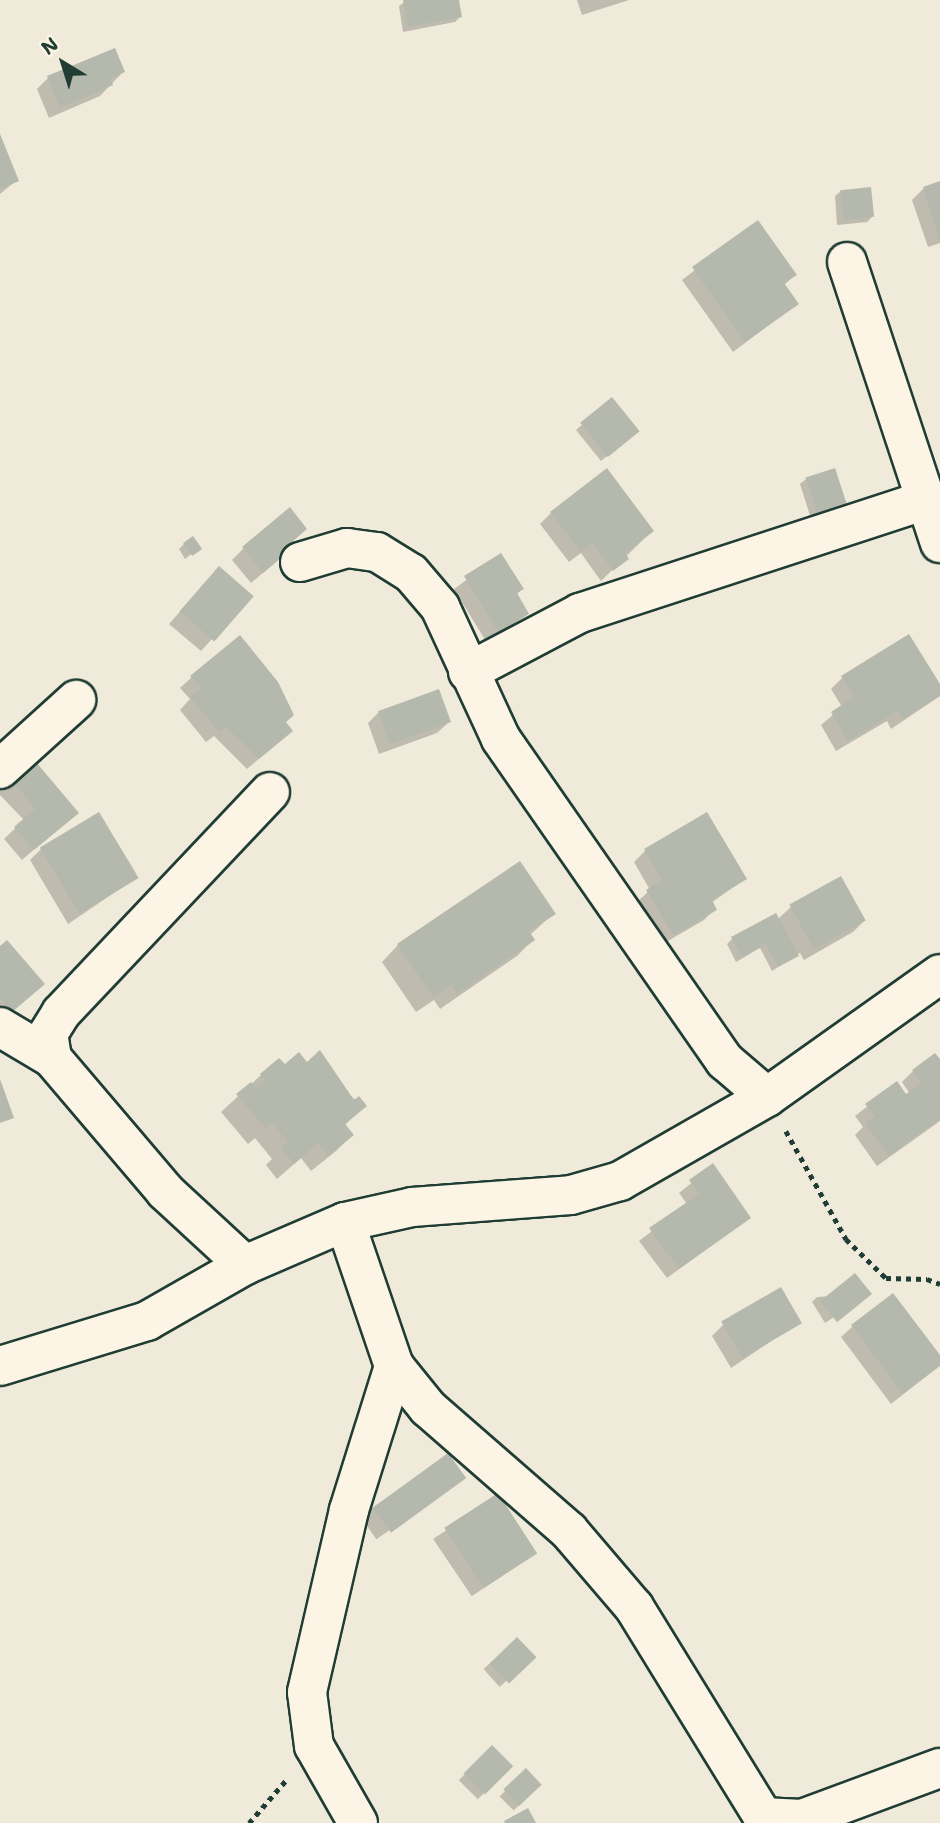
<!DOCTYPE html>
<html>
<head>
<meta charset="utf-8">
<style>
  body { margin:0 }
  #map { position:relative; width:940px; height:1823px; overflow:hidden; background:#efeada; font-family:"Shantell Sans",sans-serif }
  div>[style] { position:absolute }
  .shadow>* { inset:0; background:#0003; transform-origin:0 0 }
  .building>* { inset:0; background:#b5b9ad; transform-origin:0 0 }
  .path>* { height:4.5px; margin-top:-2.25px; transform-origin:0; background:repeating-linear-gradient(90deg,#1f3d34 0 5px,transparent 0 10px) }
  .roads { filter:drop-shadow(2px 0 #1f3d34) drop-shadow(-2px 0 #1f3d34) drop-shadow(0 2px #1f3d34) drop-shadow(0 -2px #1f3d34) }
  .minor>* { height:38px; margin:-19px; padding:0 19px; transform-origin:19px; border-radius:19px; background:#fcf5e5 }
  span { translate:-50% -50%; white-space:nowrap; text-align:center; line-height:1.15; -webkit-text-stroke:6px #fcf5e5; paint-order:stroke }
  .north { position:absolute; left:28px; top:28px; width:70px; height:70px; -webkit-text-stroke:5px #fcf5e5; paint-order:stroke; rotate:322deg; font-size:19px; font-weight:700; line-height:28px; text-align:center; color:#1f3d34 }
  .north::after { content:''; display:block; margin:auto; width:24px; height:32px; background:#1f3d34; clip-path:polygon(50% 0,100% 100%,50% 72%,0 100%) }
</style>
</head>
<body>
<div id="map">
  <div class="shadow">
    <i style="clip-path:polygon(407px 0,457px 0,460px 17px,455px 22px,403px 32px,399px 6px)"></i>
    <i style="clip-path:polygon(577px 0,629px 0,582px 15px)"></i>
    <i style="clip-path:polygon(123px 72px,100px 96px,49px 118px,37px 89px,48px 78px)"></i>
    <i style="clip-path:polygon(0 139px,17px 180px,0 194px)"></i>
    <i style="clip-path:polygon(940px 183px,940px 243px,928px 247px,912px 200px,923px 189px)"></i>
    <i style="clip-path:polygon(841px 191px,872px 217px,867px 222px,837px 225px,835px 196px)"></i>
    <i style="clip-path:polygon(758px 222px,795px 275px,783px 286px,797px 304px,733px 352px,682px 280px)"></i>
    <i style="clip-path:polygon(612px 399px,632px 436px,601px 461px,576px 430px)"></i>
    <i style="clip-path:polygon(806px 479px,848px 513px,814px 528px,800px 484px)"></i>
    <i style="clip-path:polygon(551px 513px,652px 531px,601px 581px,581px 553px,569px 562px,540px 524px)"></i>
    <i style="clip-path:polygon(291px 542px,283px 556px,251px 583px,232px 560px,243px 549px)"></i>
    <i style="clip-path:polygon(184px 544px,199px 548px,185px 559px,179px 549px)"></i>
    <i style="clip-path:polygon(501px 555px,522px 589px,516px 595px,527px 613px,487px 643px,454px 589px)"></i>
    <i style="clip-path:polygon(208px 580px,251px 596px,201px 651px,169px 624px)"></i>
    <i style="clip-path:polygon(192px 677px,285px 723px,291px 731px,247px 769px,214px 736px,206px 742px,180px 710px,190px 699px,180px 688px)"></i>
    <i style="clip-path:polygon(842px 678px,940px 687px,940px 696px,891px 729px,887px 721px,836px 751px,821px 725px,842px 707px,831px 689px)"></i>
    <i style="clip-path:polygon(379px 712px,449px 722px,437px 733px,379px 754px,368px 723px)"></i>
    <i style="clip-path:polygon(0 772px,76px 813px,22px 860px,4px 839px,24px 820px,0 795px)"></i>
    <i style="clip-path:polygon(41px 849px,136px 878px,68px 924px,30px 860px)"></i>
    <i style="clip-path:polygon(645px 851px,745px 879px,711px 903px,715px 909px,704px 920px,661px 945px,636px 903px,650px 890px,634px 862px)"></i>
    <i style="clip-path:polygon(840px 878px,864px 921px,853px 932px,804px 960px,800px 953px,772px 971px,760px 948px,736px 962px,727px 944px,732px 939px,778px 919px,791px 907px)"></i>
    <i style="clip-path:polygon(553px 914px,530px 935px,533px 940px,517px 956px,440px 1009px,434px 1000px,416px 1012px,382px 962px,398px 945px)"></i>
    <i style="clip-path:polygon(0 948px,43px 984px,0 1022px)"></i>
    <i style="clip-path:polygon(940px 1062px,940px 1121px,877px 1166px,855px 1135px,863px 1127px,855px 1116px,896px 1084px,906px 1097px,910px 1094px,902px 1082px,913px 1071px)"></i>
    <i style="clip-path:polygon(306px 1064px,364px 1106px,344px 1126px,352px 1135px,336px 1151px,311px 1171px,301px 1158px,277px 1179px,266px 1165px,272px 1159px,255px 1138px,248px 1144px,221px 1112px,261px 1075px)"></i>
    <i style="clip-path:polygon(713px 1166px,749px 1218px,667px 1278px,639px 1241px,687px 1204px,679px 1193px)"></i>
    <i style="clip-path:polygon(869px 1294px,825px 1323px,812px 1302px,817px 1297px)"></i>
    <i style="clip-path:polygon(800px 1322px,731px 1368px,712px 1336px,723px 1325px)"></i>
    <i style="clip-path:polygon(853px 1326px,940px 1358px,940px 1365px,891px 1404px,841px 1337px)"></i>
    <i style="left:448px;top:1455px;width:28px;height:107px;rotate:55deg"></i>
    <i style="left:497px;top:1496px;width:69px;height:77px;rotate:56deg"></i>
    <i style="left:517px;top:1639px;width:24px;height:45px;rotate:48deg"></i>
    <i style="left:492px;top:1747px;width:27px;height:47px;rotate:45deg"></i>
    <i style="left:525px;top:1771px;width:20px;height:36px;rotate:45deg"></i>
  </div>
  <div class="building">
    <i style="clip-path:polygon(403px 0,459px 0,462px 17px,408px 27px)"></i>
    <i style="clip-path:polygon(115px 48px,125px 72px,110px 78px,113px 85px,60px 108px,47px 76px)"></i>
    <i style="clip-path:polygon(0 134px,19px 181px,0 189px)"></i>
    <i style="clip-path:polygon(940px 181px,940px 239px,939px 239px,923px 187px)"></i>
    <i style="left:871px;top:187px;width:30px;height:31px;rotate:84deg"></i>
    <i style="clip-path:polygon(758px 220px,797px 275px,784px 283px,799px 304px,745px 342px,692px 267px)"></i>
    <i style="left:612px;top:397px;width:44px;height:41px;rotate:51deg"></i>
    <i style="clip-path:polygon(607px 468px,654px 531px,625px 553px,629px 559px,613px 571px,593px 543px,581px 552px,550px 512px)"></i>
    <i style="left:835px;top:468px;width:48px;height:31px;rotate:72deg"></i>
    <i style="clip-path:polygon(290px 507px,307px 529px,293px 541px,296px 545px,263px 573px,242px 547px)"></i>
    <i style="left:193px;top:536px;width:16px;height:12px;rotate:55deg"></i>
    <i style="clip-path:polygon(501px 553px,524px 589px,517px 593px,529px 614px,499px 633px,464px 576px)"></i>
    <i style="left:219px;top:566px;width:46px;height:60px;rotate:41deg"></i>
    <i style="clip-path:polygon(909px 634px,940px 684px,940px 696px,903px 719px,898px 711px,848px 741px,831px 712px,854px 697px,841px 676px)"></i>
    <i style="clip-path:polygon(240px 635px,278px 682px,294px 715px,286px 722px,293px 731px,259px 759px,226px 727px,219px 732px,190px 697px,201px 688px,190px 676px)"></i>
    <i style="left:439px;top:689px;width:35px;height:65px;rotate:70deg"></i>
    <i style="clip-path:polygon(25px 749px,79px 813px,34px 850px,14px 827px,35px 809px,14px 783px,7px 789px,0 781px)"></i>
    <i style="left:99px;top:812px;width:77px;height:69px;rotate:59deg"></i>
    <i style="clip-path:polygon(707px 812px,747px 879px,712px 900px,717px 910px,673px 935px,646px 890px,662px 880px,644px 849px)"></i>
    <i style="clip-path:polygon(520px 861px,556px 914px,529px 931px,535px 940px,457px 994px,451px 985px,433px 997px,397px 944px)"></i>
    <i style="left:841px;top:876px;width:51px;height:59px;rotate:61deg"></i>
    <i style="clip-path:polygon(776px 913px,799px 956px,778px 967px,766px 944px,742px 957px,731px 937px)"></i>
    <i style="clip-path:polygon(7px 940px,45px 984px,12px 1012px,0 998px,0 946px)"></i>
    <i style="clip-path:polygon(320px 1050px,354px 1100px,359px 1096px,367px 1106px,345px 1124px,354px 1135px,328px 1156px,318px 1143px,294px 1164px,281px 1148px,288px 1142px,272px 1123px,266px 1129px,236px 1094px,251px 1082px,257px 1088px,265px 1080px,260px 1074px,279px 1058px,285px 1064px,299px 1052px,307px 1062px)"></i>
    <i style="clip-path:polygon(935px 1053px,940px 1059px,940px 1119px,889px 1156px,865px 1123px,875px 1116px,865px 1104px,897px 1081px,906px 1094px,922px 1083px,912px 1070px)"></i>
    <i style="clip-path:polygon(0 1079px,14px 1118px,0 1123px)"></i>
    <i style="clip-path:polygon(713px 1163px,751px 1218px,679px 1269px,649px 1228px,699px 1194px,689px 1180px)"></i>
    <i style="left:855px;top:1273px;width:27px;height:45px;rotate:51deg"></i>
    <i style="left:781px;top:1287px;width:42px;height:69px;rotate:60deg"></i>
    <i style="clip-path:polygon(893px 1293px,940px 1355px,940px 1366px,903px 1394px,851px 1325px)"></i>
    <i style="left:448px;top:1453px;width:31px;height:93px;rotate:54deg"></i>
    <i style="left:498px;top:1493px;width:72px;height:64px;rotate:57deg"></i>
    <i style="left:517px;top:1637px;width:28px;height:38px;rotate:46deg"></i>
    <i style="left:492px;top:1745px;width:30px;height:40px;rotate:45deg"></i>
    <i style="left:526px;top:1768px;width:23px;height:31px;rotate:47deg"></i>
    <i style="clip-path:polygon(528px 1808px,536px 1823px,505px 1823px,504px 1821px)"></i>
  </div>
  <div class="path">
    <i style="left:786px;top:1131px;width:124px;rotate:60.9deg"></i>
    <i style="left:846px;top:1239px;width:56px;rotate:44.3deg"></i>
    <i style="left:886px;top:1278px;width:41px;rotate:1.4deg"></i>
    <i style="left:927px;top:1279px;width:14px;rotate:21deg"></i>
    <i style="left:249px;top:1823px;width:58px;rotate:-49.2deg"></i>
  </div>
  <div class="roads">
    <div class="minor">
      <i style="left:847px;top:262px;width:296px;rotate:71.7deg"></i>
      <i style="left:300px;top:562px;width:49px;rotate:-16.6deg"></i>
      <i style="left:347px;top:548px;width:30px;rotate:8deg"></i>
      <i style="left:377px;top:552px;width:40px;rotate:32deg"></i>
      <i style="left:411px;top:573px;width:45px;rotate:49.5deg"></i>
      <i style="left:440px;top:607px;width:145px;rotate:65.2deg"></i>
      <i style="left:501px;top:739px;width:392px;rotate:55.2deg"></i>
      <i style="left:725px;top:1061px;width:55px;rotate:40.6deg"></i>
      <i style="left:468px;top:672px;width:127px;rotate:-27.8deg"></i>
      <i style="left:580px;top:613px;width:363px;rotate:-18.1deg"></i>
      <i style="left:0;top:769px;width:103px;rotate:-42.2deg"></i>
      <i style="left:0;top:1027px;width:61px;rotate:30.8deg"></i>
      <i style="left:345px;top:1222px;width:152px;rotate:71.2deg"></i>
      <i style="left:394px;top:1366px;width:54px;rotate:51deg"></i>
      <i style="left:428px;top:1408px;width:187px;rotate:41.1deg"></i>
      <i style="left:569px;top:1531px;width:100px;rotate:49.5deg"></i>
      <i style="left:634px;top:1607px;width:246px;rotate:58.4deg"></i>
      <i style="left:763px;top:1817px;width:39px;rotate:3deg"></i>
      <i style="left:802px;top:1819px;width:147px;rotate:-20.3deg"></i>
      <i style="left:245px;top:1265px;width:108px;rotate:-137.3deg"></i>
      <i style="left:166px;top:1192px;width:176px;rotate:-130.4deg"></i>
      <i style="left:52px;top:1058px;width:24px;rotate:-99deg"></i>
      <i style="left:48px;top:1034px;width:25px;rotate:-58deg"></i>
      <i style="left:61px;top:1013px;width:304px;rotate:-46.6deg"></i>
      <i style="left:0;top:1366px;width:154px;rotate:-17deg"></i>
      <i style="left:147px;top:1321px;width:113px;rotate:-29.7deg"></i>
      <i style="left:245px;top:1265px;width:109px;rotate:-23.3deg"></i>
      <i style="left:345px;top:1222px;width:69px;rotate:-12.6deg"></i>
      <i style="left:412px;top:1207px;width:159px;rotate:-4.3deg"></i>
      <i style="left:571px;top:1195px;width:51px;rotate:-15.9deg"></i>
      <i style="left:620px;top:1181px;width:169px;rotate:-29.7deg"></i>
      <i style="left:767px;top:1097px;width:212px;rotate:-35.4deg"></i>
      <i style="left:358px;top:1823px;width:89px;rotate:-119.7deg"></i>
      <i style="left:314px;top:1746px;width:54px;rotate:-97.4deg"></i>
      <i style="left:307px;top:1692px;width:187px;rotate:-77deg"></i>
      <i style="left:349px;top:1510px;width:151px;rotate:-72.6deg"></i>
    </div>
  </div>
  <div class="north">N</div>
</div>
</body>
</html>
